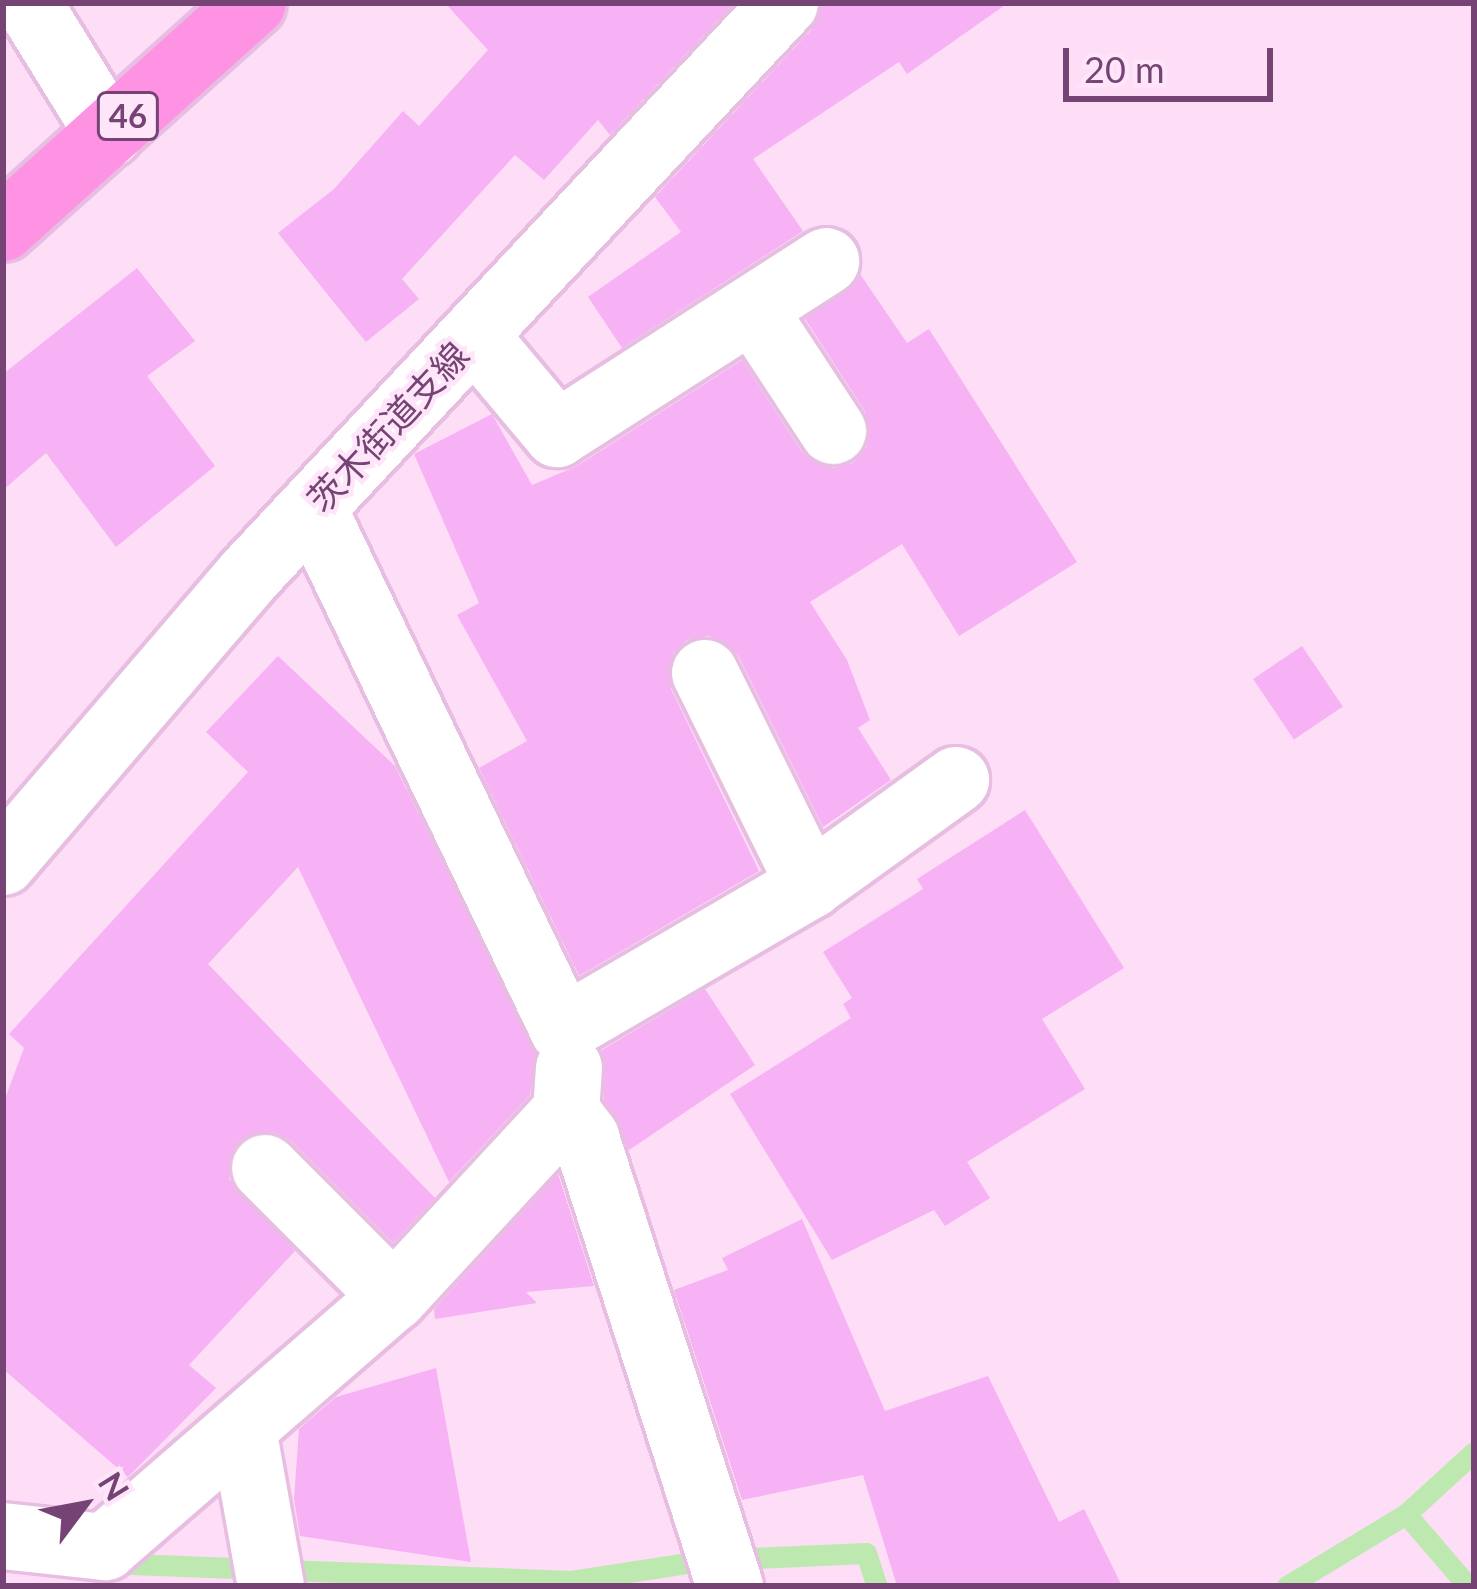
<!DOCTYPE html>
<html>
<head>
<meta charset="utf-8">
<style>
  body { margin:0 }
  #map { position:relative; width:1477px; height:1589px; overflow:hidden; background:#feddf6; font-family:Lato,"Noto Sans JP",sans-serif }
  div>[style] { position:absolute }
  .stream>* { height:21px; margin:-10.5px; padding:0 10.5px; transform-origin:10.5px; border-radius:10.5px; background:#bde9b1 }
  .building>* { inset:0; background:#f6b2f4; transform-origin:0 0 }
  .roads { filter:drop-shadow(3px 0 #e7bee2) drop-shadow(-3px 0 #e7bee2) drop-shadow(0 3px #e7bee2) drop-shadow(0 -3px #e7bee2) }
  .street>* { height:66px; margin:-33px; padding:0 33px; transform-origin:33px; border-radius:33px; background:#fff }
  .primary>* { height:66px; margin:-33px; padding:0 33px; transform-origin:33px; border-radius:33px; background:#ff93e3 }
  span { translate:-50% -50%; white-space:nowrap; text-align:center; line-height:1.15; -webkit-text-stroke:9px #ffe5f9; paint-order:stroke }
  .shield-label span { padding:3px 9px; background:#ffe5f9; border:3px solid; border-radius:9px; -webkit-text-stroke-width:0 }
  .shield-label { font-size:33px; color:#754475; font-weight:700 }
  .street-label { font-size:36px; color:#754475 }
  .frame { position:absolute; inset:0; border:6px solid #754475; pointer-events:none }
  .north { position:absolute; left:24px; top:1445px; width:120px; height:120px; -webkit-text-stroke:9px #ffe5f9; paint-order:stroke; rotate:58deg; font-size:33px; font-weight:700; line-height:48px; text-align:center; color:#754475 }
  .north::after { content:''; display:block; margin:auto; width:42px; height:54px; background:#754475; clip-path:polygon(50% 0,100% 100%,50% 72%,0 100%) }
  .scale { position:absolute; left:1063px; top:48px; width:210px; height:54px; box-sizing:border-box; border:6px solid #754475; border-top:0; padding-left:15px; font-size:36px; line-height:42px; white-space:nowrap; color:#754475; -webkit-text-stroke:9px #ffe5f9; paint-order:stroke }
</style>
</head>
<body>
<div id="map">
  <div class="stream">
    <i style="left:1406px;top:1514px;width:95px;rotate:49.3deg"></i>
    <i style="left:105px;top:1563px;width:466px;rotate:2.2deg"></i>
    <i style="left:571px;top:1581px;width:138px;rotate:-8.8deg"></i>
    <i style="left:707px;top:1560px;width:159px;rotate:-2.5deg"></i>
    <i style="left:866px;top:1553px;width:35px;rotate:72deg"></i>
    <i style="left:1287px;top:1586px;width:139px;rotate:-31.2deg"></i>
    <i style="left:1406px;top:1514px;width:92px;rotate:-42.4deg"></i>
  </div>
  <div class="building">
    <i style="clip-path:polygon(445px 3px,734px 3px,610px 135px,598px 120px,544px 180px,515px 155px,402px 279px,419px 299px,366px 342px,278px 233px,334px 189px,403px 111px,419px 126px,488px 50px)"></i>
    <i style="clip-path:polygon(821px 3px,1008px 3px,907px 74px,899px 62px,753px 159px,803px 231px,622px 348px,588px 297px,681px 232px,655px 197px,812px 29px)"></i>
    <i style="clip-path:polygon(137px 268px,195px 341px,147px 376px,215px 466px,116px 547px,46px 453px,3px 490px,3px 374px)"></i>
    <i style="clip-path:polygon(860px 274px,907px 343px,929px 329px,1077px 562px,959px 636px,902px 544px,810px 602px,847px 660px,870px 720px,858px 728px,891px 780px,823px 827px,738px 655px,709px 636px,687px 640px,673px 653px,671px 689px,759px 871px,579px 976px,479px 768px,527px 741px,457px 615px,479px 603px,414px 454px,492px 414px,532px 485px,577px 466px,742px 360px,802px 452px,834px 468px,853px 463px,867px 447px,865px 411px,805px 319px)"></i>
    <i style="left:1302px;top:646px;width:73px;height:59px;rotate:56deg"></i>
    <i style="clip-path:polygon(278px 656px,395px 766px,536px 1053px,530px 1095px,449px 1182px,298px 867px,208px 964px,435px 1198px,393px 1243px,291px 1141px,274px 1132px,239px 1141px,229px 1179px,295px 1251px,189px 1365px,216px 1388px,128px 1477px,3px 1369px,3px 1104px,24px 1048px,9px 1034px,248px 772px,206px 732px)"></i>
    <i style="clip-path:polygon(1025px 810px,1124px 968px,1042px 1019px,1085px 1089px,967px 1162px,990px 1198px,945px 1226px,934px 1210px,832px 1260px,730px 1094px,851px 1018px,843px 1004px,852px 998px,823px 952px,923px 889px,917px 879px)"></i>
    <i style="clip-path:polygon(705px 989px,755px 1065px,629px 1150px,604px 1100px,602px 1050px)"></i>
    <i style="clip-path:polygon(558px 1174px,594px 1286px,526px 1292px,537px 1303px,435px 1319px,434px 1309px)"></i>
    <i style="clip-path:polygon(802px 1219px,885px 1411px,988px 1376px,1059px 1522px,1084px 1509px,1122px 1586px,897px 1586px,863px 1475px,742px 1500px,674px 1290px,728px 1270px,722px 1258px)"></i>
    <i style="clip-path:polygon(436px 1368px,471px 1562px,300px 1536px,294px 1499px,299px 1429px,336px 1397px)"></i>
  </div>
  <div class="roads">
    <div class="street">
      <i style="left:28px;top:3px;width:154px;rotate:58.3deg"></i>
      <i style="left:753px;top:309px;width:146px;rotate:56.7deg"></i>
      <i style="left:475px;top:336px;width:128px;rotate:50.1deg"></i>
      <i style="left:557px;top:434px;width:320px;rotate:-32.7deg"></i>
      <i style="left:313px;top:508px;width:578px;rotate:64.37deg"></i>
      <i style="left:563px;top:1029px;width:286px;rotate:-30.2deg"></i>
      <i style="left:810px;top:885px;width:180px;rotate:-35.7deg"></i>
      <i style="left:705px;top:673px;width:237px;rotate:63.7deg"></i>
      <i style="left:3px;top:862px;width:378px;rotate:-49.4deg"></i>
      <i style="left:249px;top:575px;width:784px;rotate:-46.86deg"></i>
      <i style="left:569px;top:1068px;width:43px;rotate:94deg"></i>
      <i style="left:566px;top:1111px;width:34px;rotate:53deg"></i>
      <i style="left:586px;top:1138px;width:471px;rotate:72.2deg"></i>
      <i style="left:265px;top:1168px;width:182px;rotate:45deg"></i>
      <i style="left:243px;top:1429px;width:159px;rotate:79.9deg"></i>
      <i style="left:3px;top:1536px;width:103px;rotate:6.2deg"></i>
      <i style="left:105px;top:1547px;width:382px;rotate:-40.9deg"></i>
      <i style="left:394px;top:1297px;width:253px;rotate:-47.2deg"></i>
    </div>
    <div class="primary">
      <i style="left:3px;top:228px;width:336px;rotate:-42deg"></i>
    </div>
  </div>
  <div class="shield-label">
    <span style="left:128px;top:116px">46</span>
  </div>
  <div class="street-label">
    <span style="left:388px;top:427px;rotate:-47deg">茨木街道支線</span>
  </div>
  <div class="frame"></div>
  <div class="north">N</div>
  <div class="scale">20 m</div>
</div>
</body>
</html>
